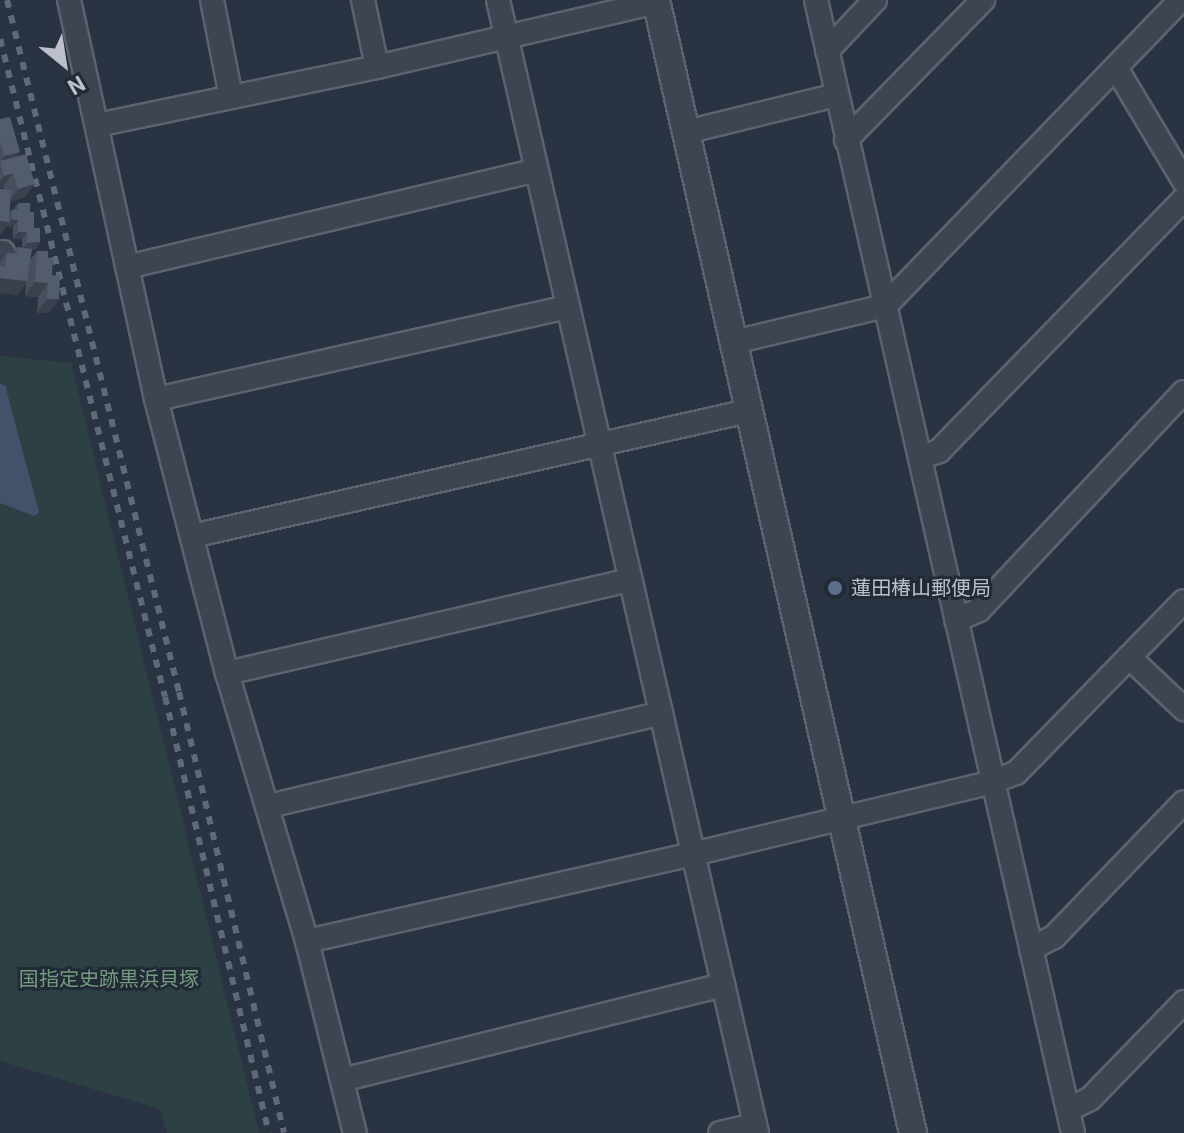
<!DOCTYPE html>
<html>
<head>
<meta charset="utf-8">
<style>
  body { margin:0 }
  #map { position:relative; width:1184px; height:1133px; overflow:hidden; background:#2a3342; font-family:Roboto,"Noto Sans JP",sans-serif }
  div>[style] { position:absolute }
  .green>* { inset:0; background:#2d4144 }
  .water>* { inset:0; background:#43516b }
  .roads { filter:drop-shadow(2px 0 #5c636f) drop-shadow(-2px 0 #5c636f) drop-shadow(0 2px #5c636f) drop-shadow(0 -2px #5c636f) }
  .minor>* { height:22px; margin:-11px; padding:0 11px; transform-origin:11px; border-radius:11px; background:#3e4552 }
  .tertiary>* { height:26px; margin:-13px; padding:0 13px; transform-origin:13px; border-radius:13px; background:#3e4552 }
  .rail>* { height:6px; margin-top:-3px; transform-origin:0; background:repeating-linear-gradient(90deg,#606978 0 8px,transparent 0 16px) }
  .wall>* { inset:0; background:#474f5e }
  .shaded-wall>* { inset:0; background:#3a404c }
  .building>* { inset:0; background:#535c6d }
  .dots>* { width:22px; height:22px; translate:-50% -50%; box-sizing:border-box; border:4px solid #222a37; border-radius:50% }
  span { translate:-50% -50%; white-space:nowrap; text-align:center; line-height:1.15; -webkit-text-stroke:6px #222a37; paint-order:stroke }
  .poi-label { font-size:20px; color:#bbc0cc }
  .left { translate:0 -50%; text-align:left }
  .park-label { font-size:20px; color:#749b7f }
  .north { position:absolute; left:24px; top:24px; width:80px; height:80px; -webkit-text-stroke:6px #222a37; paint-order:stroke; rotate:150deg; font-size:22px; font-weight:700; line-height:32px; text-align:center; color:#bbc0cc }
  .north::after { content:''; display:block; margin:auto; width:28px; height:36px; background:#bbc0cc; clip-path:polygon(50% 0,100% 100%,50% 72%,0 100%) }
</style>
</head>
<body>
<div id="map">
  <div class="green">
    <i style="clip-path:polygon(0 356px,71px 363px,259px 1133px,167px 1133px,160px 1109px,0 1061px)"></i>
  </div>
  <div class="water">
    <i style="clip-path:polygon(0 384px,5px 385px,39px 512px,34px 516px,0 503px)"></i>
  </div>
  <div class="roads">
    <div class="minor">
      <i style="left:69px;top:0;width:408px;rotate:77.7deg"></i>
      <i style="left:156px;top:399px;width:283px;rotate:75.5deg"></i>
      <i style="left:227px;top:673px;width:280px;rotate:73.4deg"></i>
      <i style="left:307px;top:941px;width:198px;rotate:76deg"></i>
      <i style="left:212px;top:0;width:99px;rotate:78.9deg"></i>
      <i style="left:363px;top:0;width:68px;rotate:78.2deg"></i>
      <i style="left:498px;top:0;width:1162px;rotate:77.12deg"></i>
      <i style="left:816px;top:0;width:1162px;rotate:77.22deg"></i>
      <i style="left:827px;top:51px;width:70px;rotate:-46.7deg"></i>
      <i style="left:1116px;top:68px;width:132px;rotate:59deg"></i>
      <i style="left:97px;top:125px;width:286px;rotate:-11.7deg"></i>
      <i style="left:377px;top:67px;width:287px;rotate:-13.1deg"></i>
      <i style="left:686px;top:132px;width:155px;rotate:-13.8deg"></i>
      <i style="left:846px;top:140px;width:196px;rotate:-45.6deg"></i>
      <i style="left:0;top:252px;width:3px"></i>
      <i style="left:127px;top:267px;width:420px;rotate:-13.3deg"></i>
      <i style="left:734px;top:342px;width:155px;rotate:-13.4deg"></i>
      <i style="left:885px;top:306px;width:425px;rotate:-46deg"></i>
      <i style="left:156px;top:399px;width:421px;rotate:-12.6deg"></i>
      <i style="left:922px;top:457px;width:18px;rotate:-19deg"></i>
      <i style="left:939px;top:451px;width:351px;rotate:-45.8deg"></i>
      <i style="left:192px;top:536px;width:570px;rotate:-12.67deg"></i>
      <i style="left:956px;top:620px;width:25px;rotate:-23deg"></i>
      <i style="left:979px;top:610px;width:299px;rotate:-46.8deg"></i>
      <i style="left:1129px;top:657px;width:76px;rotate:43.4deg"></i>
      <i style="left:227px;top:673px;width:413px;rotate:-13deg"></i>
      <i style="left:269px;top:806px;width:403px;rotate:-13.3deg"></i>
      <i style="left:307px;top:941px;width:396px;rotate:-12.7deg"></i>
      <i style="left:693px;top:854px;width:308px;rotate:-13.5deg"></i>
      <i style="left:992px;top:782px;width:26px;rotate:-21deg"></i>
      <i style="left:1016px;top:773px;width:240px;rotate:-45.7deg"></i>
      <i style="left:1031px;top:949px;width:26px;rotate:-28deg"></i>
      <i style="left:1054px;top:937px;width:187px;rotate:-46.1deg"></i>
      <i style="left:342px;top:1080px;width:393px;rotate:-14deg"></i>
      <i style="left:1068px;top:1110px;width:25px;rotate:-27deg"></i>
      <i style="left:1090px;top:1099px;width:135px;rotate:-45.9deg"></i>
      <i style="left:720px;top:1133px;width:36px;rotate:-13deg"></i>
    </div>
    <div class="tertiary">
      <i style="left:656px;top:0;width:1162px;rotate:77.22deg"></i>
    </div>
  </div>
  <div class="rail">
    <i style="left:7px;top:0;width:713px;rotate:76.04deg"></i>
    <i style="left:179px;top:692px;width:453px;rotate:76.6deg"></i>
    <i style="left:0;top:39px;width:678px;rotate:75.92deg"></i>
    <i style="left:165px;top:697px;width:448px;rotate:76.6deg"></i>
  </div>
  <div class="wall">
    <i style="clip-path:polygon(0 119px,20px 152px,17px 156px,25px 197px,10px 202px,10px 213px,13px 210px,18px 203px,30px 212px,36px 249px,31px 250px,30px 260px,37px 251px,48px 258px,59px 299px,49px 313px,37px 313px,38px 297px,25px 296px,26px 283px,18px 295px,0 293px,0 263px,7px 253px,13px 253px,17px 247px,22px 248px,22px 239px,13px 239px,13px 227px,7px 226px,7px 225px,0 235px,0 189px,4px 189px,3px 187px,0 188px)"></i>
  </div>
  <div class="shaded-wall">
    <i style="clip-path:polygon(20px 152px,15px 159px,0 163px,4px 156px)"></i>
    <i style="clip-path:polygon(13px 173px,3px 187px,0 188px,0 182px,4px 176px)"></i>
    <i style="clip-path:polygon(35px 184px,25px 197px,8px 203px,18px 189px)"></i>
    <i style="clip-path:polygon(12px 219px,18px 220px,13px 227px,7px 226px)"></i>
    <i style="clip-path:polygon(0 221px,9px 222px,0 235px)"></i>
    <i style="clip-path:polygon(18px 232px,27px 232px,22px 239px,13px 239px)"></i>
    <i style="clip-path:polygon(40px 242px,36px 249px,22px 250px,27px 243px)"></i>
    <i style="clip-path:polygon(0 278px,27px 281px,18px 295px,0 293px)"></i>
    <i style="clip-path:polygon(35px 282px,48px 283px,38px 297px,25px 296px)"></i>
    <i style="clip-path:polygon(47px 299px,59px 299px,49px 313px,37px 313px)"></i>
  </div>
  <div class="building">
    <i style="clip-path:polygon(10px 117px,20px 152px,4px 156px,0 141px,0 119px)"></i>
    <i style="clip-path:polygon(26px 154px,35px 184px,18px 189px,13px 173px,4px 176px,0 161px)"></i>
    <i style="clip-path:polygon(0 189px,11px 190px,9px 222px,0 221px)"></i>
    <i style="clip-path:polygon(18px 203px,30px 203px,30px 212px,34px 212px,34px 228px,40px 228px,40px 242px,27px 243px,27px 232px,18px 232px,18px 220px,12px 219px,11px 210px,18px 210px)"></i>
    <i style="clip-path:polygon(17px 247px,32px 249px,27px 281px,0 278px,0 266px,5px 267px,7px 253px,16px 254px)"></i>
    <i style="clip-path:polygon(37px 251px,48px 251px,48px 258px,53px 258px,52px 275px,60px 276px,59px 299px,47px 299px,48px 283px,35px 282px)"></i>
  </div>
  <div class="dots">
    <i style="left:835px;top:588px;background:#5c6f8a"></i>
  </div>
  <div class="poi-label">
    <span class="left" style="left:851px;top:588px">蓮田椿山郵便局</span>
  </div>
  <div class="park-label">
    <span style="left:109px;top:979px">国指定史跡黒浜貝塚</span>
  </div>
  <div class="north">N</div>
</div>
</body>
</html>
